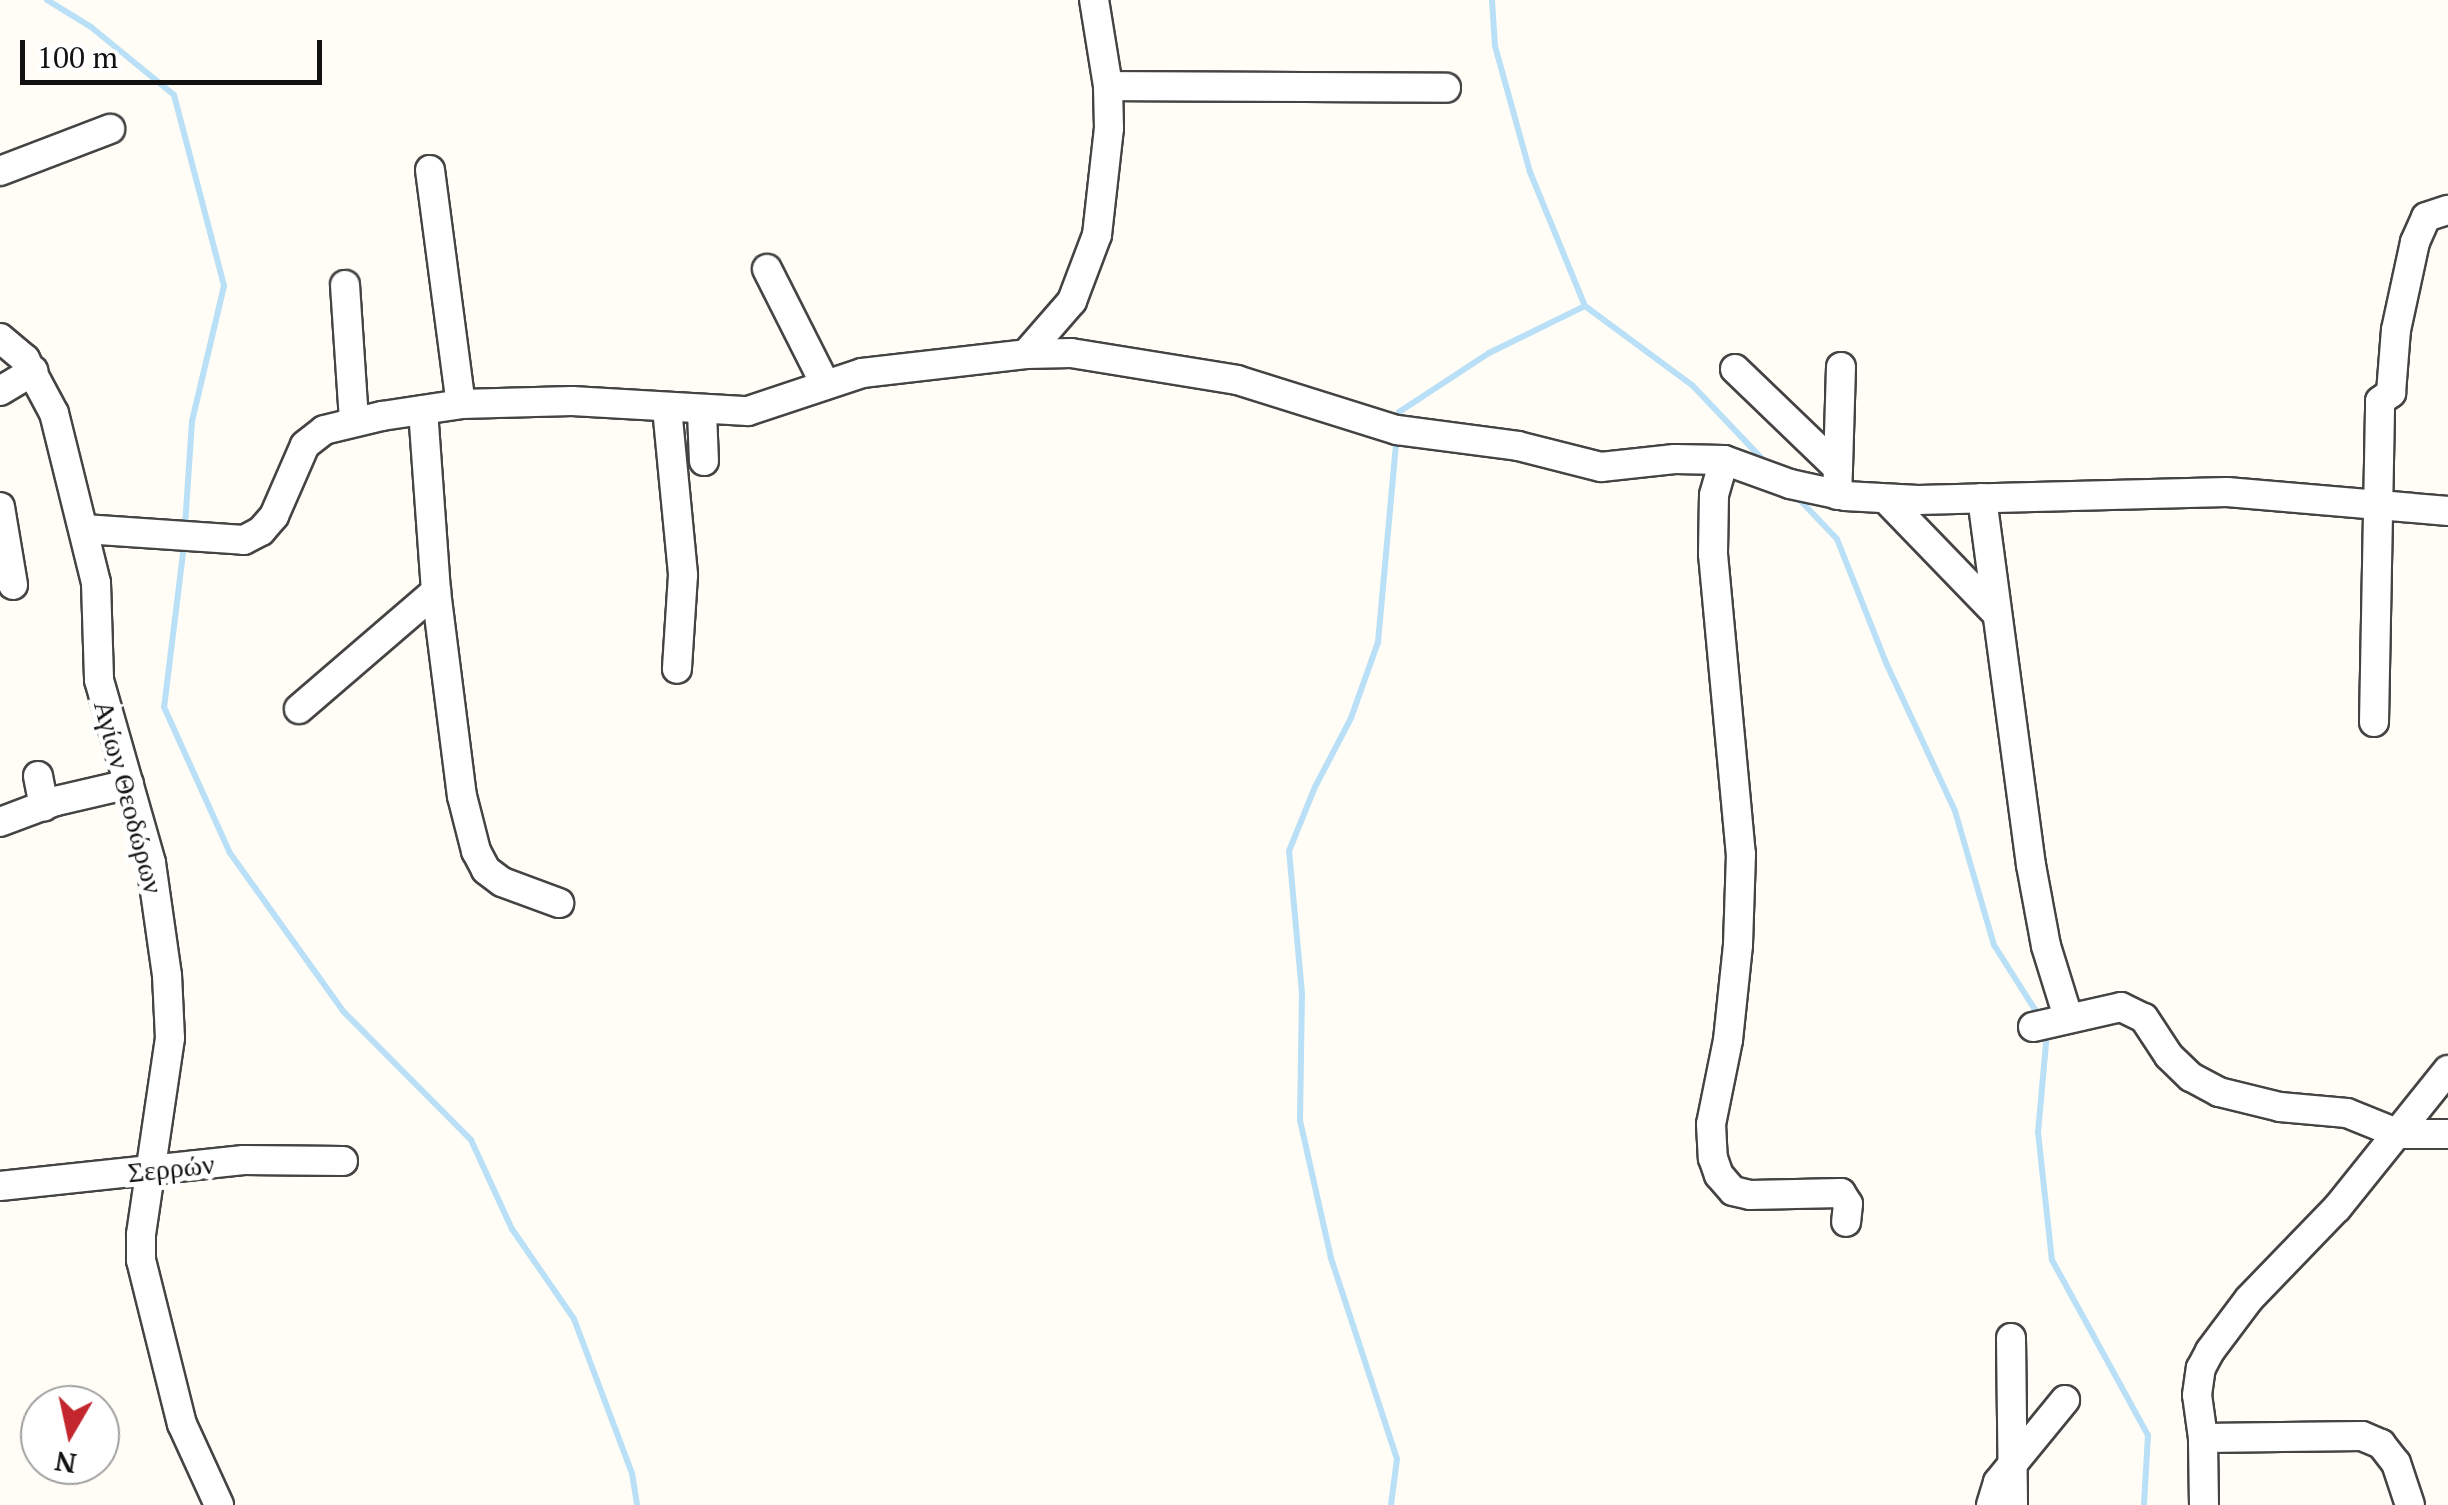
<!DOCTYPE html>
<html>
<head>
<meta charset="utf-8">
<style>
  body { margin:0 }
  #map { position:relative; width:2448px; height:1505px; overflow:hidden; background:#fffdf5; font-family:"PT Serif",serif }
  div>[style] { position:absolute }
  .stream>* { height:6px; margin:-3px; padding:0 3px; transform-origin:3px; border-radius:3px; background:#b9e0f7 }
  .roads { filter:drop-shadow(2px 0 #444) drop-shadow(-2px 0 #444) drop-shadow(0 2px #444) drop-shadow(0 -2px #444) }
  .minor>* { height:28px; margin:-14px; padding:0 14px; transform-origin:14px; border-radius:14px; background:#fff }
  span { translate:-50% -50%; white-space:nowrap; text-align:center; line-height:1.15; -webkit-text-stroke:10px #fff; paint-order:stroke }
  .street-label { font-size:28px; color:#111 }
  .north { position:absolute; left:20px; top:1385px; width:100px; height:100px; box-sizing:border-box; background:#fff; border:2px solid #a0a0a0; border-radius:50%; rotate:189deg; font-size:28px; font-weight:700; line-height:40px; text-align:center; color:#111 }
  .north::after { content:''; display:block; margin:auto; width:35px; height:45px; background:#c4262e; clip-path:polygon(50% 0,100% 100%,50% 72%,0 100%) }
  .scale { position:absolute; left:20px; top:40px; width:302px; height:45px; box-sizing:border-box; border:5px solid #111; border-top:0; padding-left:12px; font-size:30px; line-height:35px; white-space:nowrap; color:#111; -webkit-text-stroke:8px #fff; paint-order:stroke }
</style>
</head>
<body>
<div id="map">
  <div class="stream">
    <i style="left:47px;top:0;width:52px;rotate:31.5deg"></i>
    <i style="left:91px;top:27px;width:107px;rotate:39.3deg"></i>
    <i style="left:174px;top:95px;width:197px;rotate:75.3deg"></i>
    <i style="left:224px;top:286px;width:139px;rotate:103.3deg"></i>
    <i style="left:192px;top:421px;width:106px;rotate:93.8deg"></i>
    <i style="left:1492px;top:0;width:46px;rotate:86.3deg"></i>
    <i style="left:1495px;top:46px;width:131px;rotate:74.5deg"></i>
    <i style="left:1530px;top:172px;width:145px;rotate:67.7deg"></i>
    <i style="left:1585px;top:306px;width:134px;rotate:36.5deg"></i>
    <i style="left:1693px;top:386px;width:105px;rotate:46.5deg"></i>
    <i style="left:1398px;top:423px;width:11px;rotate:-85deg"></i>
    <i style="left:1399px;top:412px;width:108px;rotate:-33.2deg"></i>
    <i style="left:1489px;top:353px;width:107px;rotate:-26.1deg"></i>
    <i style="left:1797px;top:497px;width:58px;rotate:46.4deg"></i>
    <i style="left:1837px;top:539px;width:136px;rotate:68.4deg"></i>
    <i style="left:1887px;top:665px;width:161px;rotate:65deg"></i>
    <i style="left:1955px;top:811px;width:140px;rotate:73.8deg"></i>
    <i style="left:1994px;top:945px;width:84px;rotate:57.6deg"></i>
    <i style="left:184px;top:545px;width:163px;rotate:97deg"></i>
    <i style="left:164px;top:707px;width:160px;rotate:65.7deg"></i>
    <i style="left:230px;top:853px;width:194px;rotate:54.4deg"></i>
    <i style="left:343px;top:1011px;width:182px;rotate:45.2deg"></i>
    <i style="left:471px;top:1140px;width:98px;rotate:65.3deg"></i>
    <i style="left:512px;top:1229px;width:109px;rotate:55.4deg"></i>
    <i style="left:574px;top:1319px;width:165px;rotate:69.4deg"></i>
    <i style="left:632px;top:1473px;width:32px;rotate:81deg"></i>
    <i style="left:2047px;top:1032px;width:100px;rotate:95.1deg"></i>
    <i style="left:2038px;top:1132px;width:129px;rotate:83.8deg"></i>
    <i style="left:2052px;top:1260px;width:200px;rotate:61.3deg"></i>
    <i style="left:2148px;top:1435px;width:70px;rotate:93.3deg"></i>
    <i style="left:1391px;top:1505px;width:46px;rotate:-82.6deg"></i>
    <i style="left:1397px;top:1459px;width:212px;rotate:-108.2deg"></i>
    <i style="left:1331px;top:1258px;width:141px;rotate:-102.7deg"></i>
    <i style="left:1300px;top:1120px;width:127px;rotate:-89.1deg"></i>
    <i style="left:1302px;top:993px;width:143px;rotate:-95.2deg"></i>
    <i style="left:1289px;top:851px;width:69px;rotate:-67.9deg"></i>
    <i style="left:1315px;top:787px;width:78px;rotate:-62.4deg"></i>
    <i style="left:1351px;top:718px;width:81px;rotate:-70.4deg"></i>
    <i style="left:1378px;top:642px;width:208px;rotate:-84.8deg"></i>
  </div>
  <div class="roads">
    <div class="minor">
      <i style="left:1108px;top:86px;width:338px;rotate:0.3deg"></i>
      <i style="left:430px;top:170px;width:236px;rotate:82.5deg"></i>
      <i style="left:0;top:171px;width:118px;rotate:-20.9deg"></i>
      <i style="left:767px;top:269px;width:127px;rotate:63.2deg"></i>
      <i style="left:345px;top:285px;width:136px;rotate:86.2deg"></i>
      <i style="left:0;top:338px;width:33px;rotate:40deg"></i>
      <i style="left:25px;top:359px;width:61px;rotate:61.8deg"></i>
      <i style="left:54px;top:413px;width:175px;rotate:76.1deg"></i>
      <i style="left:96px;top:583px;width:97px;rotate:88.2deg"></i>
      <i style="left:99px;top:680px;width:190px;rotate:74.1deg"></i>
      <i style="left:151px;top:863px;width:113px;rotate:81.9deg"></i>
      <i style="left:167px;top:975px;width:63px;rotate:87.3deg"></i>
      <i style="left:170px;top:1038px;width:199px;rotate:98.4deg"></i>
      <i style="left:141px;top:1235px;width:25px;rotate:90deg"></i>
      <i style="left:141px;top:1260px;width:169px;rotate:76deg"></i>
      <i style="left:182px;top:1424px;width:89px;rotate:65.4deg"></i>
      <i style="left:1026px;top:354px;width:70px;rotate:-49deg"></i>
      <i style="left:1072px;top:301px;width:71px;rotate:-69.3deg"></i>
      <i style="left:1097px;top:235px;width:108px;rotate:-83.6deg"></i>
      <i style="left:1109px;top:128px;width:42px;rotate:-91.4deg"></i>
      <i style="left:1108px;top:86px;width:87px;rotate:-99.2deg"></i>
      <i style="left:1735px;top:369px;width:143px;rotate:43.9deg"></i>
      <i style="left:1838px;top:468px;width:27px;rotate:92deg"></i>
      <i style="left:0;top:391px;width:39px;rotate:-31deg"></i>
      <i style="left:667px;top:408px;width:168px;rotate:84.5deg"></i>
      <i style="left:683px;top:575px;width:94px;rotate:93.7deg"></i>
      <i style="left:423px;top:410px;width:181px;rotate:85.9deg"></i>
      <i style="left:436px;top:591px;width:207px;rotate:82.8deg"></i>
      <i style="left:462px;top:796px;width:57px;rotate:75.7deg"></i>
      <i style="left:476px;top:851px;width:21px;rotate:62deg"></i>
      <i style="left:486px;top:870px;width:20px;rotate:37deg"></i>
      <i style="left:502px;top:882px;width:61px;rotate:20.2deg"></i>
      <i style="left:702px;top:412px;width:49px;rotate:87.7deg"></i>
      <i style="left:1724px;top:460px;width:36px;rotate:106deg"></i>
      <i style="left:1714px;top:495px;width:59px;rotate:91deg"></i>
      <i style="left:1713px;top:554px;width:301px;rotate:84.7deg"></i>
      <i style="left:1741px;top:854px;width:91px;rotate:91.9deg"></i>
      <i style="left:1738px;top:945px;width:96px;rotate:96deg"></i>
      <i style="left:1728px;top:1040px;width:86px;rotate:101.4deg"></i>
      <i style="left:1711px;top:1124px;width:34px;rotate:87deg"></i>
      <i style="left:1713px;top:1158px;width:18px;rotate:71deg"></i>
      <i style="left:1719px;top:1175px;width:21px;rotate:49deg"></i>
      <i style="left:1733px;top:1191px;width:17px;rotate:13deg"></i>
      <i style="left:1750px;top:1195px;width:91px;rotate:-1.3deg"></i>
      <i style="left:1841px;top:1193px;width:13px;rotate:58deg"></i>
      <i style="left:1848px;top:1204px;width:18px;rotate:96deg"></i>
      <i style="left:1838px;top:468px;width:101px;rotate:-88.3deg"></i>
      <i style="left:1982px;top:498px;width:370px;rotate:82.4deg"></i>
      <i style="left:2031px;top:865px;width:82px;rotate:79.5deg"></i>
      <i style="left:2046px;top:946px;width:74px;rotate:72.8deg"></i>
      <i style="left:1887px;top:500px;width:156px;rotate:46deg"></i>
      <i style="left:0;top:507px;width:79px;rotate:80.5deg"></i>
      <i style="left:84px;top:529px;width:160px;rotate:3.9deg"></i>
      <i style="left:244px;top:540px;width:19px;rotate:-28deg"></i>
      <i style="left:261px;top:531px;width:20px;rotate:-49deg"></i>
      <i style="left:274px;top:516px;width:77px;rotate:-66.4deg"></i>
      <i style="left:305px;top:445px;width:24px;rotate:-38deg"></i>
      <i style="left:324px;top:430px;width:60px;rotate:-13.6deg"></i>
      <i style="left:382px;top:416px;width:80px;rotate:-8.6deg"></i>
      <i style="left:461px;top:404px;width:111px;rotate:-1.5deg"></i>
      <i style="left:572px;top:401px;width:176px;rotate:3.3deg"></i>
      <i style="left:748px;top:411px;width:120px;rotate:-18.4deg"></i>
      <i style="left:862px;top:373px;width:165px;rotate:-6.6deg"></i>
      <i style="left:1026px;top:354px;width:45px;rotate:-1.3deg"></i>
      <i style="left:1071px;top:353px;width:168px;rotate:9.2deg"></i>
      <i style="left:1237px;top:380px;width:168px;rotate:17.4deg"></i>
      <i style="left:1397px;top:430px;width:122px;rotate:7.5deg"></i>
      <i style="left:1518px;top:446px;width:86px;rotate:14.2deg"></i>
      <i style="left:1601px;top:467px;width:74px;rotate:-6.2deg"></i>
      <i style="left:1675px;top:459px;width:49px;rotate:1.2deg"></i>
      <i style="left:1724px;top:460px;width:70px;rotate:20deg"></i>
      <i style="left:1790px;top:484px;width:56px;rotate:12.3deg"></i>
      <i style="left:1845px;top:496px;width:73px;rotate:3.1deg"></i>
      <i style="left:1918px;top:500px;width:309px;rotate:-1.5deg"></i>
      <i style="left:2227px;top:492px;width:222px;rotate:4.9deg"></i>
      <i style="left:299px;top:709px;width:181px;rotate:-40.7deg"></i>
      <i style="left:2374px;top:722px;width:321px;rotate:-88.9deg"></i>
      <i style="left:2380px;top:401px;width:14px;rotate:-36deg"></i>
      <i style="left:2391px;top:393px;width:63px;rotate:-85.5deg"></i>
      <i style="left:2396px;top:330px;width:90px;rotate:-77.8deg"></i>
      <i style="left:2415px;top:242px;width:27px;rotate:-66deg"></i>
      <i style="left:2426px;top:217px;width:23px;rotate:-18deg"></i>
      <i style="left:38px;top:776px;width:31px;rotate:79deg"></i>
      <i style="left:0;top:822px;width:60px;rotate:-20.6deg"></i>
      <i style="left:56px;top:801px;width:75px;rotate:-13.1deg"></i>
      <i style="left:2033px;top:1027px;width:90px;rotate:-12.8deg"></i>
      <i style="left:2121px;top:1007px;width:25px;rotate:26deg"></i>
      <i style="left:2144px;top:1018px;width:45px;rotate:56.7deg"></i>
      <i style="left:2169px;top:1056px;width:30px;rotate:44deg"></i>
      <i style="left:2191px;top:1077px;width:32px;rotate:28deg"></i>
      <i style="left:2219px;top:1092px;width:63px;rotate:13.8deg"></i>
      <i style="left:2280px;top:1107px;width:67px;rotate:5.1deg"></i>
      <i style="left:2347px;top:1113px;width:56px;rotate:22deg"></i>
      <i style="left:2399px;top:1134px;width:49px"></i>
      <i style="left:0;top:1186px;width:245px;rotate:-6.1deg"></i>
      <i style="left:244px;top:1160px;width:99px;rotate:0.6deg"></i>
      <i style="left:2011px;top:1338px;width:167px;rotate:89.3deg"></i>
      <i style="left:2203px;top:1438px;width:159px;rotate:-0.7deg"></i>
      <i style="left:2362px;top:1436px;width:21px;rotate:23deg"></i>
      <i style="left:2381px;top:1444px;width:24px;rotate:52deg"></i>
      <i style="left:2396px;top:1463px;width:44px;rotate:71.6deg"></i>
      <i style="left:1991px;top:1505px;width:24px;rotate:-73deg"></i>
      <i style="left:1998px;top:1482px;width:106px;rotate:-50.7deg"></i>
      <i style="left:2204px;top:1505px;width:67px;rotate:-90.9deg"></i>
      <i style="left:2203px;top:1438px;width:43px;rotate:-97.9deg"></i>
      <i style="left:2197px;top:1395px;width:27px;rotate:-82deg"></i>
      <i style="left:2201px;top:1368px;width:19px;rotate:-62deg"></i>
      <i style="left:2210px;top:1351px;width:65px;rotate:-53.1deg"></i>
      <i style="left:2249px;top:1299px;width:127px;rotate:-46deg"></i>
      <i style="left:2337px;top:1208px;width:177px;rotate:-51.2deg"></i>
    </div>
  </div>
  <div class="street-label">
    <span style="left:129px;top:797px;rotate:75deg">Αγίων Θεοδώρων</span>
    <span style="left:171px;top:1168px;rotate:-6deg">Σερρών</span>
  </div>
  <div class="north">N</div>
  <div class="scale">100 m</div>
</div>
</body>
</html>
